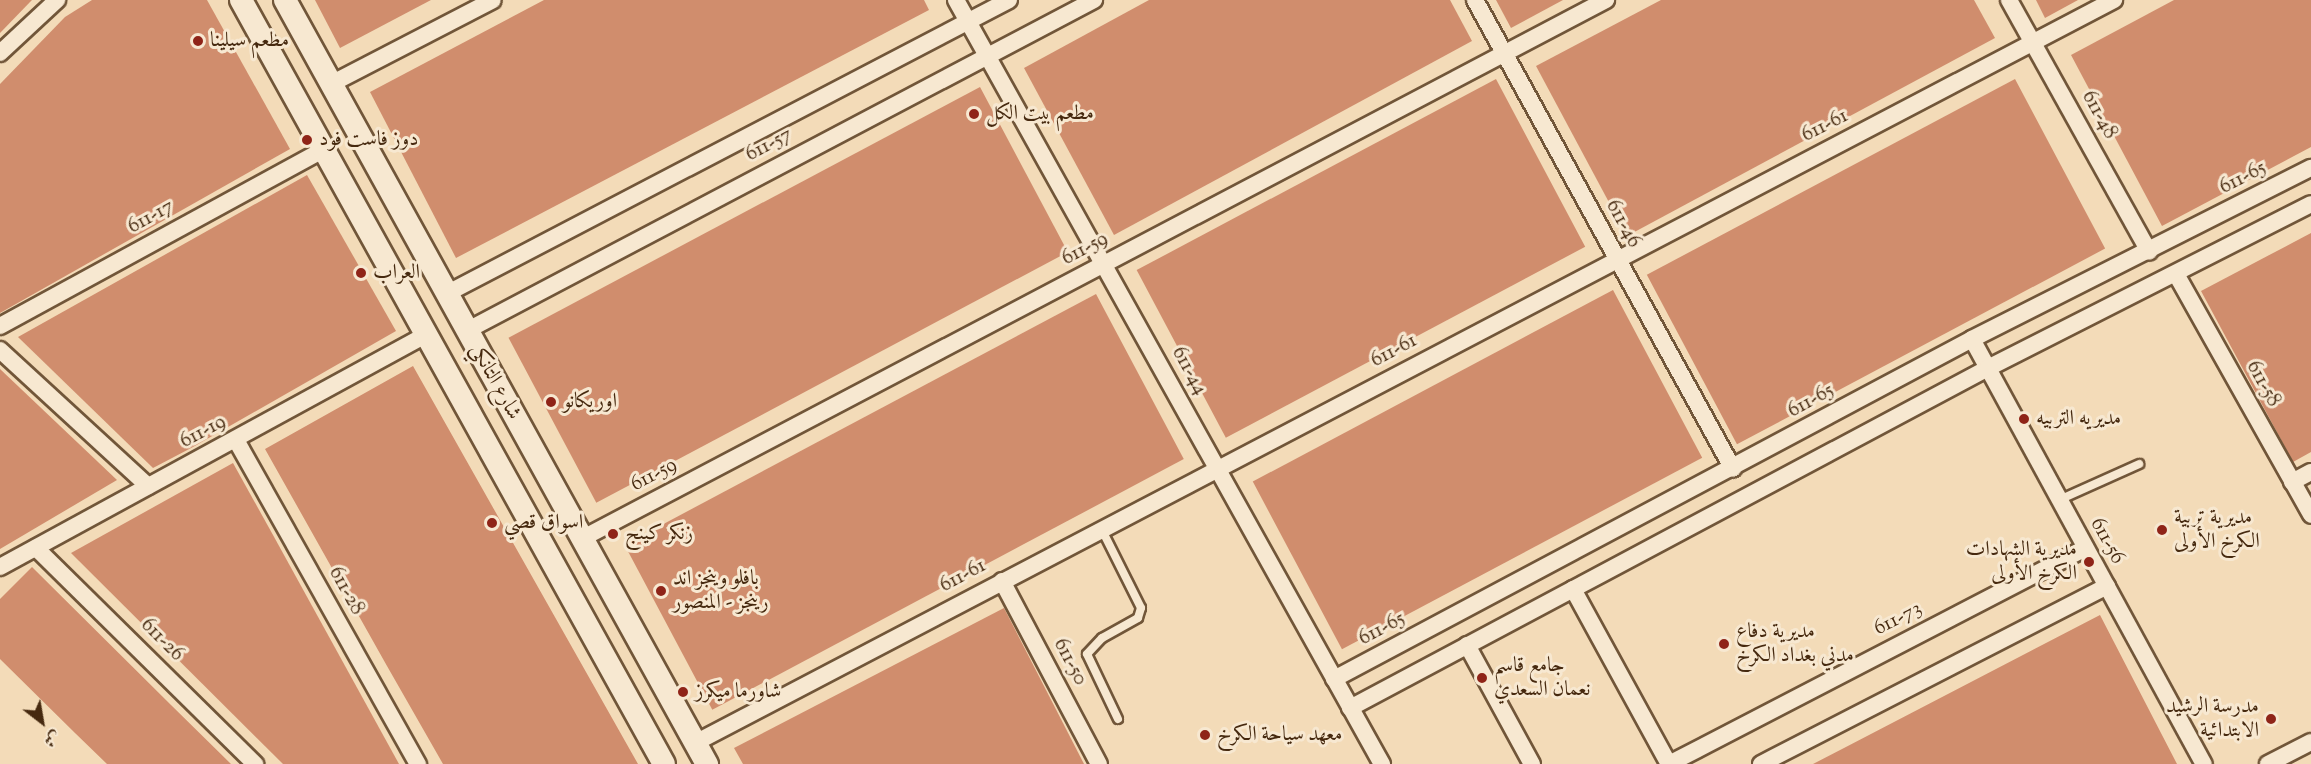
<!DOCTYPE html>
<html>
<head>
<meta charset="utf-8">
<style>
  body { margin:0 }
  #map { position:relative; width:2311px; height:764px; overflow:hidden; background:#f3dbb8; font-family:"Sorts Mill Goudy",Amiri,serif }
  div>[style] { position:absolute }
  .building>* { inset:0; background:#d08d6d; transform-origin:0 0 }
  .roads { filter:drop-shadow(2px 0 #715639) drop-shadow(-2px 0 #715639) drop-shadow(0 2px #715639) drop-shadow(0 -2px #715639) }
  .lane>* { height:8px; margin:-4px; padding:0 4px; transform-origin:4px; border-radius:4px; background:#f7e8d1 }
  .street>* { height:16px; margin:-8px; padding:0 8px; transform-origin:8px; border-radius:8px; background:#f7e8d1 }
  .secondary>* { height:22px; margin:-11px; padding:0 11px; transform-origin:11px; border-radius:11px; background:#f7e8d1 }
  .dots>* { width:16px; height:16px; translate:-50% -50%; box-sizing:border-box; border:3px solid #f7e8d1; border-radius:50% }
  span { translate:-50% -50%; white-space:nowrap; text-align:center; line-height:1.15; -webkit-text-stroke:6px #f7e8d1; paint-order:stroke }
  .poi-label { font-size:21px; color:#46290f }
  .left { translate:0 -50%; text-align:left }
  .right { translate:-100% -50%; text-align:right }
  .street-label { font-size:21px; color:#46290f }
  .north { position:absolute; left:12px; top:692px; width:60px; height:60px; -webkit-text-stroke:4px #f7e8d1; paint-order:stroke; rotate:149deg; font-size:16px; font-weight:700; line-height:24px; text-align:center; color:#46290f }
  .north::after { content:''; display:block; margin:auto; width:21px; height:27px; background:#46290f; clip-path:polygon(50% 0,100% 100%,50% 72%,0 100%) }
</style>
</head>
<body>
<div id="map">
  <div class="building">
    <i style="clip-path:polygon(0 0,32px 0,0 33px)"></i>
    <i style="clip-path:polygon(92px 0,207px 0,290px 149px,0 313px,0 84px,65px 17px)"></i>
    <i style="clip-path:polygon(315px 0,431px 0,340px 48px)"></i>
    <i style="clip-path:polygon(544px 0,924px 0,929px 10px,456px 258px,370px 92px)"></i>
    <i style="clip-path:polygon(1149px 0,1450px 0,1472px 41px,1114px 235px,1024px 68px)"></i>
    <i style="clip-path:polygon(1496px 0,1563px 0,1511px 28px)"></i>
    <i style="clip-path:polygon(1661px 0,1974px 0,1995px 38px,1627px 236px,1536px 66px)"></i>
    <i style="clip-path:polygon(2036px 0,2078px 0,2045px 18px)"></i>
    <i style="clip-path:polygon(2174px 0,2311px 0,2311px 147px,2162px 226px,2071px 55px)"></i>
    <i style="left:1496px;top:79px;width:190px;height:407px;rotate:62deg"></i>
    <i style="left:2015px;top:79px;width:192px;height:417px;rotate:62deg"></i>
    <i style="left:980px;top:87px;width:187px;height:534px;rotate:62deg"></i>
    <i style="clip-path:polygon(307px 175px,396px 331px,193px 447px,153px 468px,18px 337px)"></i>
    <i style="clip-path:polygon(2311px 233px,2311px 452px,2293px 462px,2201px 291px)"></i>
    <i style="left:1613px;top:290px;width:190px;height:408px;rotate:62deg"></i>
    <i style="left:1096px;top:294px;width:187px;height:534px;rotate:62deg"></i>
    <i style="clip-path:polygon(413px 366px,474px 474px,638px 764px,443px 764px,387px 666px,265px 449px)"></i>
    <i style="clip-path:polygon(0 369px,117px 480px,0 549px)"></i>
    <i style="clip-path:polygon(233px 463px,273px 535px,399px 764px,283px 764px,71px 553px)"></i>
    <i style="clip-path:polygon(32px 567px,171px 705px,231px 764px,107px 764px,75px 733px,0 659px,0 599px)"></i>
    <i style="clip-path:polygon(1004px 608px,1084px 764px,743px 764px,734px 748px)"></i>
    <i style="clip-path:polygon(2100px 615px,2177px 764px,1813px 764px,1844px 748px)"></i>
  </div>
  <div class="roads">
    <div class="lane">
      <i style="left:2059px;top:500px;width:88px;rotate:-24.2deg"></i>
      <i style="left:1102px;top:530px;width:87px;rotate:63.4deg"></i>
      <i style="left:1141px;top:608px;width:10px;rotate:107deg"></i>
      <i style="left:1138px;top:618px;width:41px;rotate:150.9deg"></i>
      <i style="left:1102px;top:638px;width:22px;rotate:133deg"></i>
      <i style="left:1087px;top:654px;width:72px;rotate:64.5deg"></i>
    </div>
    <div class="street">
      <i style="left:956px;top:0;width:875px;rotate:60.86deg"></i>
      <i style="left:1475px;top:0;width:535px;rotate:61.18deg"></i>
      <i style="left:2009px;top:0;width:288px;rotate:60.9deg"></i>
      <i style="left:0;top:53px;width:78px;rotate:-42.9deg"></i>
      <i style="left:331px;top:84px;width:182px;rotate:-27.4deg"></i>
      <i style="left:2176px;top:274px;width:276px;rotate:60.7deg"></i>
      <i style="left:446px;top:294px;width:635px;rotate:-27.57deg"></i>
      <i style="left:0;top:326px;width:369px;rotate:-28.6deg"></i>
      <i style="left:466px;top:331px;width:710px;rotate:-27.79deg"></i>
      <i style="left:1972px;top:339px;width:484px;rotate:61.4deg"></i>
      <i style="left:0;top:350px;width:201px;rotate:42.6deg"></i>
      <i style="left:236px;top:440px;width:372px;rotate:60.7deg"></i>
      <i style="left:2292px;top:482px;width:21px;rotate:-28deg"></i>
      <i style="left:583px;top:538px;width:1156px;rotate:-27.74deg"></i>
      <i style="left:36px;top:548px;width:308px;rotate:44.6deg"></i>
      <i style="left:0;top:567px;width:485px;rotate:-28.6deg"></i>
      <i style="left:1002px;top:581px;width:207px;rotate:62.1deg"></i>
      <i style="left:1573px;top:589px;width:200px;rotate:61.3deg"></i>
      <i style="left:1467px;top:645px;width:136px;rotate:61.4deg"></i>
      <i style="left:1334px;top:679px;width:723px;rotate:-28.05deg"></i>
      <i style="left:1972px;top:339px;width:380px;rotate:-26.8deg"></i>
      <i style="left:1350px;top:708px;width:723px;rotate:-28.05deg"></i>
      <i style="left:1988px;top:368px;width:362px;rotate:-26.9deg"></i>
      <i style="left:695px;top:743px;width:1602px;rotate:-27.64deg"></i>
      <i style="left:1669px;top:764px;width:469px;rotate:-27.4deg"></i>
      <i style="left:1761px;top:764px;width:389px;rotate:-27.2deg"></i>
      <i style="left:2268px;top:764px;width:48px;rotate:-27.1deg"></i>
    </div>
    <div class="secondary">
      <i style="left:241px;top:0;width:873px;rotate:61.03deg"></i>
      <i style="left:285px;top:0;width:873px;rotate:61.09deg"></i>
    </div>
  </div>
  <div class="dots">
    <i style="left:198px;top:41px;background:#8f2418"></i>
    <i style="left:974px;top:114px;background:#8f2418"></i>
    <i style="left:307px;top:140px;background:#8f2418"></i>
    <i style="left:361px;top:273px;background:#8f2418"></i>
    <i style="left:551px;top:402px;background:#8f2418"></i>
    <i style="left:2024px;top:419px;background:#8f2418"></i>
    <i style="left:492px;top:523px;background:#8f2418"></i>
    <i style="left:2162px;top:530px;background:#8f2418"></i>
    <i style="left:613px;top:534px;background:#8f2418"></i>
    <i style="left:2089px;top:562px;background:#8f2418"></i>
    <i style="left:661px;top:591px;background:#8f2418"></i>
    <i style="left:1724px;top:644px;background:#8f2418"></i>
    <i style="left:1482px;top:678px;background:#8f2418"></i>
    <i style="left:683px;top:692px;background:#8f2418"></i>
    <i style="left:2271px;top:719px;background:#8f2418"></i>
    <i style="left:1205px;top:735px;background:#8f2418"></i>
  </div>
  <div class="poi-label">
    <span class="left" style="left:210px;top:41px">مطعم سيلينا</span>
    <span class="left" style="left:986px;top:114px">مطعم بيت الكل</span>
    <span class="left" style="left:319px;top:140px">دوز فاست فود</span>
    <span class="left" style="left:373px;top:273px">العراب</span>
    <span class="left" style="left:563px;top:402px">اوريكانو</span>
    <span class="left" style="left:2036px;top:419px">مديريه التربيه</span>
    <span class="left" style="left:2174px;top:530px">مديرية تربية<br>الكرخ الأولى</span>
    <span class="left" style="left:504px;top:523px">اسواق قصي</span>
    <span class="left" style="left:625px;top:534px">زنكر كينج</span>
    <span class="right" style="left:2077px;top:562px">مديرية الشهادات<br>الكرخ الأولى</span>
    <span class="left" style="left:673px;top:591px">بافلو وينجز اند<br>رينجز - المنصور</span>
    <span class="left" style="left:1736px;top:644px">مديرية دفاع<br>مدني بغداد الكرخ</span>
    <span class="left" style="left:1494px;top:678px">جامع قاسم<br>نعمان السعدي</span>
    <span class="left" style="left:695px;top:692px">شاورما ميكرز</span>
    <span class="right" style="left:2259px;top:719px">مدرسة الرشيد<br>الابتدائية</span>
    <span class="left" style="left:1217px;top:735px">معهد سياحة الكرخ</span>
  </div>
  <div class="street-label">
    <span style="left:2099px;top:115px;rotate:61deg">611-48</span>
    <span style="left:1825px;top:126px;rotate:-27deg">611-61</span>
    <span style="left:769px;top:145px;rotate:-28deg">611-57</span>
    <span style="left:2243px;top:178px;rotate:-27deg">611-65</span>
    <span style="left:151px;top:217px;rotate:-29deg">611-17</span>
    <span style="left:1623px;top:224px;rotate:61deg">611-46</span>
    <span style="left:1085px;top:249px;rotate:-28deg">611-59</span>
    <span style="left:1394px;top:351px;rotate:-28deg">611-61</span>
    <span style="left:1189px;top:371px;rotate:61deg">611-44</span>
    <span style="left:495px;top:382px;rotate:61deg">شارع التانكي</span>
    <span style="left:2263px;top:384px;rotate:61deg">611-58</span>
    <span style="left:1811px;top:401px;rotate:-29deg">611-65</span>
    <span style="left:203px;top:432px;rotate:-28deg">611-19</span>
    <span style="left:654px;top:475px;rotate:-28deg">611-59</span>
    <span style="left:2107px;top:541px;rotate:61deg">611-56</span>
    <span style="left:963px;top:576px;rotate:-28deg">611-61</span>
    <span style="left:346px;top:591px;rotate:61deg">611-28</span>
    <span style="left:1898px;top:619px;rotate:-27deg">611-73</span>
    <span style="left:1382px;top:629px;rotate:-28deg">611-65</span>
    <span style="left:162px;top:640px;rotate:45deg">611-26</span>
    <span style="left:1070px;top:662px;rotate:62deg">611-50</span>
  </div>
  <div class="north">ش</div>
</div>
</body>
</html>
